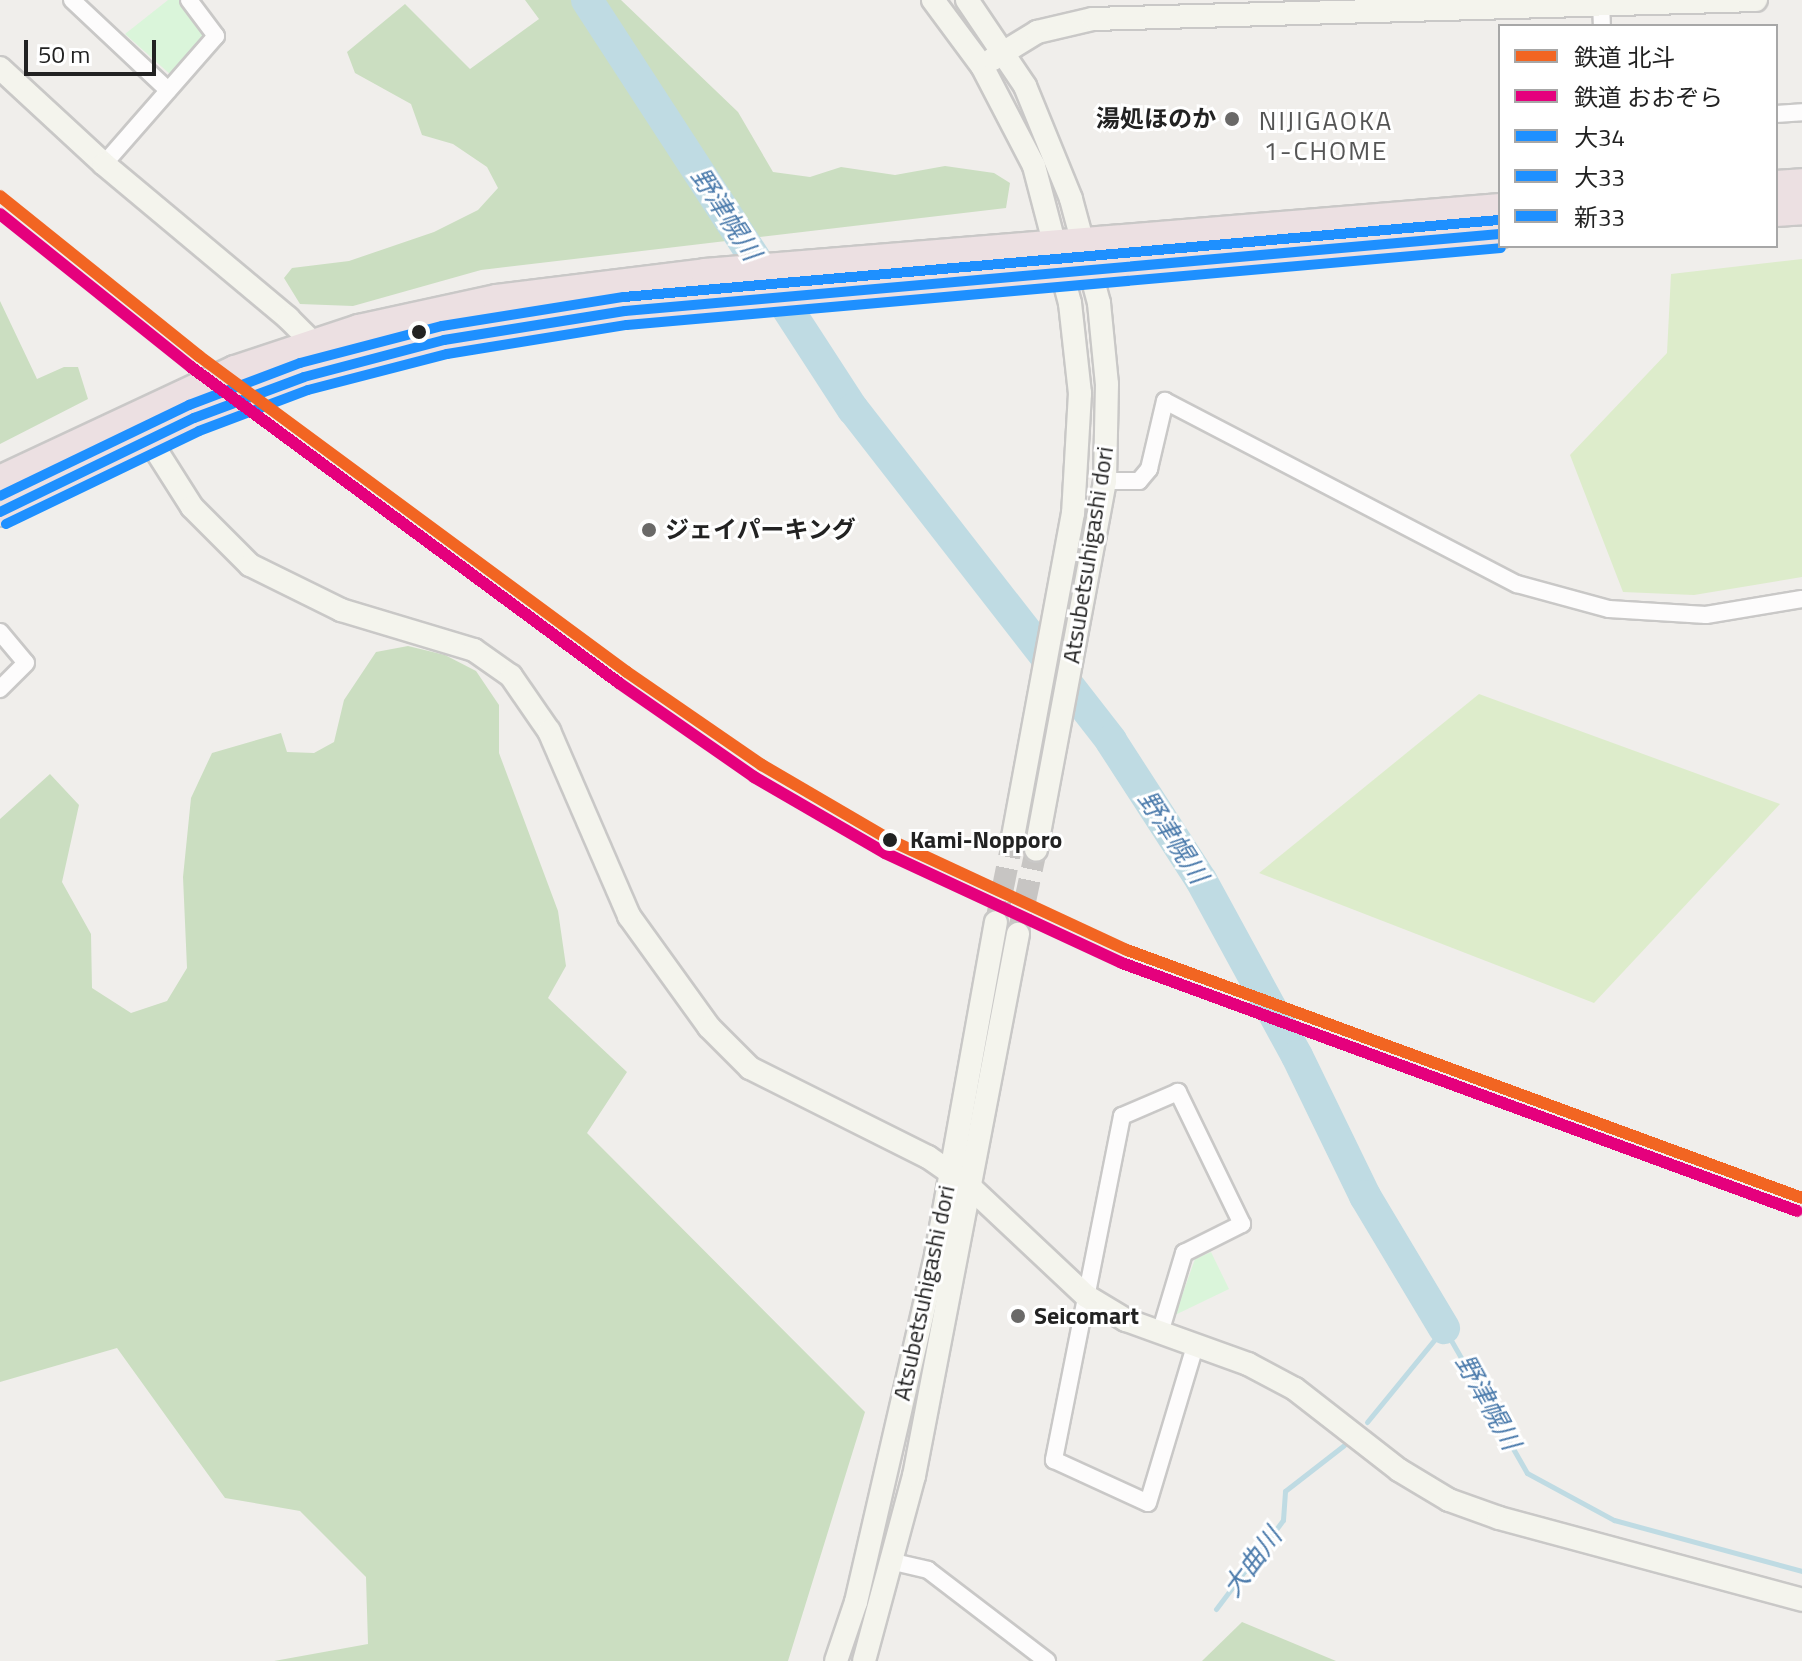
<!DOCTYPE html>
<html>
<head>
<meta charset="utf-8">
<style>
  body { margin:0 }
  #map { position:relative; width:1802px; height:1661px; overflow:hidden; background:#f0eeeb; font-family:"Titillium Web","Noto Sans JP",sans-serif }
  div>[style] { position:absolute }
  .grass>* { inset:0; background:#ddeccb }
  .forest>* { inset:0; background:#cbdec1 }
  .park>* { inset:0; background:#daf5da }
  .stream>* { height:5px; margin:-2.5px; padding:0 2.5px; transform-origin:2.5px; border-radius:2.5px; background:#bfdbe3 }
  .river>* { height:32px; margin:-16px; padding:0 16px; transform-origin:16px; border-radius:16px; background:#bfdbe3 }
  .secondary-tunnel>* { height:22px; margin-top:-11px; transform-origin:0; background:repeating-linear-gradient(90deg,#c7c5c3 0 22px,transparent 0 33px) }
  .roads { filter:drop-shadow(2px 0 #c9c8c7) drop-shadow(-2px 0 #c9c8c7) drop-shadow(0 2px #c9c8c7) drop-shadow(0 -2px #c9c8c7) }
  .street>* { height:16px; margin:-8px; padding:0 8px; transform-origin:8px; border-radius:8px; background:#fdfcfc }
  .secondary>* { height:22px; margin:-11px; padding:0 11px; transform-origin:11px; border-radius:11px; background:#f4f4ed }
  .highway>* { height:28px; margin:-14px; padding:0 14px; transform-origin:14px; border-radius:14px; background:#ece0e2 }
  .bus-1>* { height:10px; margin:-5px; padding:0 5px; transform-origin:5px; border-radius:5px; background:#1e90ff }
  .bus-2>* { height:10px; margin:-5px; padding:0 5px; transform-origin:5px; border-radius:5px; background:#1e90ff }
  .bus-3>* { height:10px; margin:-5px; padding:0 5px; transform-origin:5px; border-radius:5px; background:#1e90ff }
  .rail-1>* { height:12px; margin:-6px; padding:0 6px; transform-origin:6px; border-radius:6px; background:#f26522 }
  .rail-2>* { height:12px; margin:-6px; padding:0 6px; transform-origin:6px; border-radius:6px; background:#e5007d }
  .dots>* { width:22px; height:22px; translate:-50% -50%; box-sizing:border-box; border:4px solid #fff; border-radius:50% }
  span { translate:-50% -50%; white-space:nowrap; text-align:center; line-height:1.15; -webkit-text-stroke:6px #fff; paint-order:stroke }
  .poi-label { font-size:24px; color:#222; font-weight:700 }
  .right { translate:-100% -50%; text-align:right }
  .left { translate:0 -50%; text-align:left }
  .street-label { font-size:24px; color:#222 }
  .stop-label { font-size:24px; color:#222; font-weight:700 }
  .neighbourhood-label { font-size:26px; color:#555; letter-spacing:2px }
  .water-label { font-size:26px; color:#4a7aab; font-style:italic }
  .legend { position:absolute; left:1498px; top:24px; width:280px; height:224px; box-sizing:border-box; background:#fff; border:2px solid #a7a7a7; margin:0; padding:10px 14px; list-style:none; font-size:24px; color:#222 }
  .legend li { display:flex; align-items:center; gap:16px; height:40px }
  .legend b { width:40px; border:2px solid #a7a7a7 }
  .scale { position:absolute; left:24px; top:40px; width:132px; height:36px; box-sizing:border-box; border:4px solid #222; border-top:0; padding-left:10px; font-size:24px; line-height:28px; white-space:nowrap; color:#222; -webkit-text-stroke:6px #fff; paint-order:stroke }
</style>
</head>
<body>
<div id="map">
  <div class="grass">
    <i style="clip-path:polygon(1802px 259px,1802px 577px,1694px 595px,1623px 592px,1570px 455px,1667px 353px,1671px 274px)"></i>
    <i style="clip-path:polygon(1479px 694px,1780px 804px,1594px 1003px,1259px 873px)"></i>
  </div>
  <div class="forest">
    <i style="clip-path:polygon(525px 0,621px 0,738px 112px,773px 172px,810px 177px,841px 167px,895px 175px,945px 166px,994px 173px,1010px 183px,1006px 208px,481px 270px,353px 306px,300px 304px,284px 278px,292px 268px,349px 261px,434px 232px,478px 210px,498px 188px,487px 167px,453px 144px,422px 135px,411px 104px,355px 73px,347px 52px,405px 4px,470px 69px,539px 19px)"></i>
    <i style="clip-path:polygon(0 301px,37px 379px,64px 367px,78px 367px,88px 399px,0 444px)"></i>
    <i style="clip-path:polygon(408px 646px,445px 655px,476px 671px,499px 705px,499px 753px,558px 911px,566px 966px,548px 998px,627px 1072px,587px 1133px,865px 1412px,788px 1661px,274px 1661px,368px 1644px,366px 1577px,300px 1511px,225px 1498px,117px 1348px,0 1382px,0 819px,50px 774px,79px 805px,62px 882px,91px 934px,92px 988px,131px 1013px,167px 1001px,187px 968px,183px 877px,191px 798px,212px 753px,281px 733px,287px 752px,314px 753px,334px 742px,344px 700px,376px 652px)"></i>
    <i style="clip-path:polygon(1242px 1622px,1336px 1661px,1202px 1661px)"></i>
  </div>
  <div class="park">
    <i style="clip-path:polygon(168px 0,180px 0,205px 36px,171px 75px,125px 34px)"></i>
    <i style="clip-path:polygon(1211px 1252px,1229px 1289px,1175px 1315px,1195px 1259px)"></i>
  </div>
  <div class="stream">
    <i style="left:1367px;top:1422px;width:122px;rotate:-50.7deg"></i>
    <i style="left:1444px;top:1328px;width:167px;rotate:60.2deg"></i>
    <i style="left:1527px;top:1473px;width:99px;rotate:28.4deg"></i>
    <i style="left:1614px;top:1520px;width:195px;rotate:15.2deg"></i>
    <i style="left:1216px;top:1609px;width:111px;rotate:-53deg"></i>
    <i style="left:1283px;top:1520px;width:29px;rotate:-86deg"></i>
    <i style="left:1285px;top:1491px;width:75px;rotate:-37.9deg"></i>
  </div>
  <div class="river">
    <i style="left:587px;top:0;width:488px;rotate:57deg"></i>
    <i style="left:853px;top:409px;width:420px;rotate:52.1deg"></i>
    <i style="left:1111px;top:741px;width:166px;rotate:57.1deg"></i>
    <i style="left:1201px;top:880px;width:200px;rotate:61.4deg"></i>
    <i style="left:1297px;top:1056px;width:156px;rotate:64.1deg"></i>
    <i style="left:1365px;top:1196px;width:154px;rotate:59.1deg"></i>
  </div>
  <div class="secondary-tunnel">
    <i style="left:996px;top:922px;width:86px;rotate:-78.6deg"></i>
    <i style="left:1018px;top:934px;width:86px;rotate:-77.9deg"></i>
  </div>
  <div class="roads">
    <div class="street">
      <i style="left:72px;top:0;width:132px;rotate:43.2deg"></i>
      <i style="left:1601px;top:0;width:26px;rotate:88deg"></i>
      <i style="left:1776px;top:114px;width:26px;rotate:-4deg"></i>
      <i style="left:104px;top:164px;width:170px;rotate:-48.8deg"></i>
      <i style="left:216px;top:36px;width:45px;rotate:-126.9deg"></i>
      <i style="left:1105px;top:481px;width:34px"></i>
      <i style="left:1139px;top:481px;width:16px;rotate:-50deg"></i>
      <i style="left:1149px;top:469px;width:70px;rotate:-76.8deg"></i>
      <i style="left:1165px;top:401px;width:397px;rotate:27.5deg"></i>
      <i style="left:1517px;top:584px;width:95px;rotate:15.2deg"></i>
      <i style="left:1609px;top:609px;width:97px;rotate:3.5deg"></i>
      <i style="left:1706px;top:615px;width:97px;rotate:-9.5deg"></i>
      <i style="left:0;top:632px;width:40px;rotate:50deg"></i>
      <i style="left:26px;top:663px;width:37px;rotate:135deg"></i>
      <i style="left:1160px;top:1333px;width:84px;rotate:-73.3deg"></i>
      <i style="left:1184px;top:1253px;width:65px;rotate:-26.6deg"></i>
      <i style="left:1242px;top:1224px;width:147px;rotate:-115.9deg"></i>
      <i style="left:1178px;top:1092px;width:61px;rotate:156.8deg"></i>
      <i style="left:1122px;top:1116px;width:351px;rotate:101.2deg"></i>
      <i style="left:1054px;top:1460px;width:103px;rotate:24.6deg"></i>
      <i style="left:1148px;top:1503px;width:164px;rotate:-73.3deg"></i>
      <i style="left:894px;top:1562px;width:35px;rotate:13deg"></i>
      <i style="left:928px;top:1570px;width:150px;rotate:37.4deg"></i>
    </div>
    <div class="secondary">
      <i style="left:933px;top:0;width:82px;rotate:53.4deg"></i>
      <i style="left:982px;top:66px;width:113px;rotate:62.5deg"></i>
      <i style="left:1034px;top:166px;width:142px;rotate:75.3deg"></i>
      <i style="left:1070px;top:303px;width:91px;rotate:83.7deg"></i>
      <i style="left:1080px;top:393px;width:120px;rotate:93.3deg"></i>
      <i style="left:1073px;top:513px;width:330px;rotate:100.5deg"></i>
      <i style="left:967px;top:0;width:104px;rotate:56deg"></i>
      <i style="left:1025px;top:86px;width:122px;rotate:67.8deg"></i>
      <i style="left:1071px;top:199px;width:108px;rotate:74.9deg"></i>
      <i style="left:1099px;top:303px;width:81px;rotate:84.4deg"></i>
      <i style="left:1107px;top:384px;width:97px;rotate:91.2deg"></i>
      <i style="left:1105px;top:481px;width:375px;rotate:100.6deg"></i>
      <i style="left:993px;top:59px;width:52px;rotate:-31.5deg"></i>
      <i style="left:1037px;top:32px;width:57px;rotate:-13.1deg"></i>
      <i style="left:1093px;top:19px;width:663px;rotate:-1.64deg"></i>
      <i style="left:0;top:68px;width:142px;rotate:42.7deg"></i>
      <i style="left:104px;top:164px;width:240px;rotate:39.9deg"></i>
      <i style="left:288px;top:318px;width:69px;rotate:45deg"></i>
      <i style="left:140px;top:425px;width:97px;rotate:57.6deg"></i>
      <i style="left:192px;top:507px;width:82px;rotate:45deg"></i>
      <i style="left:250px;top:565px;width:102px;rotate:26.3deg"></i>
      <i style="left:341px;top:610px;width:139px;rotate:16.7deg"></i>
      <i style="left:474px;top:650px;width:45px;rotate:35.1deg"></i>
      <i style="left:511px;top:676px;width:67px;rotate:55.4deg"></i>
      <i style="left:549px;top:731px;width:202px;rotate:66.6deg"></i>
      <i style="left:629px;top:916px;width:137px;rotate:54.2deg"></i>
      <i style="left:709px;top:1027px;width:58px;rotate:45deg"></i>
      <i style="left:750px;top:1068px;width:199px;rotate:26.6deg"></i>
      <i style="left:928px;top:1157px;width:49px;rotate:35deg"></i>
      <i style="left:968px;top:1185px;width:162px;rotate:43.2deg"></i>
      <i style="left:1086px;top:1296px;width:47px;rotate:31deg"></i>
      <i style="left:1126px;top:1320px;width:130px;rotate:19.8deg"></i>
      <i style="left:1248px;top:1364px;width:53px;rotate:28deg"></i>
      <i style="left:1295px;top:1389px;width:132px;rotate:37.9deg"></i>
      <i style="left:1399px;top:1470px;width:58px;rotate:31deg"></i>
      <i style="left:1449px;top:1500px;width:53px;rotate:19.8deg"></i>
      <i style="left:1499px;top:1518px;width:314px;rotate:15.1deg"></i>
      <i style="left:836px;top:1661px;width:62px;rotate:-71.3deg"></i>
      <i style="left:856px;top:1602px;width:356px;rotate:-77deg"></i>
      <i style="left:936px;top:1255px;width:338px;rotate:-79.8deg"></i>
      <i style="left:864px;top:1661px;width:192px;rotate:-74.9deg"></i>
      <i style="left:914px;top:1476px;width:552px;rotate:-79.14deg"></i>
    </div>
    <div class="highway">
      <i style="left:1776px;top:185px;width:26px;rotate:-4deg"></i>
      <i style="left:1776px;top:212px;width:26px;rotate:-4deg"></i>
      <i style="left:0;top:480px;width:259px;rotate:-25.1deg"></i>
      <i style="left:235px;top:370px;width:131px;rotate:-18.3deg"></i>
      <i style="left:359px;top:329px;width:141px;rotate:-12.3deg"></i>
      <i style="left:497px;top:299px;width:210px;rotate:-7.1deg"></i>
      <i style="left:705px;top:273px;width:798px;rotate:-4.67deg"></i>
      <i style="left:0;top:512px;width:134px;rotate:-27.5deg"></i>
      <i style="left:119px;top:450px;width:82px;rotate:-23.1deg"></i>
      <i style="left:194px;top:418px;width:117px;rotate:-20.4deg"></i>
      <i style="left:304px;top:377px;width:145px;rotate:-14.8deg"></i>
      <i style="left:444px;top:340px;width:183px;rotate:-9.1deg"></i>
      <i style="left:625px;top:311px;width:878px;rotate:-5.03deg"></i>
    </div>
  </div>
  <div class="bus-1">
    <i style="left:0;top:512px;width:216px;rotate:-25.9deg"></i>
    <i style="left:194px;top:418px;width:117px;rotate:-20.4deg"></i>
    <i style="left:304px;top:377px;width:145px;rotate:-14.8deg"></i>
    <i style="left:444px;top:340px;width:183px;rotate:-9.1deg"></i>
    <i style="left:625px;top:311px;width:878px;rotate:-5.03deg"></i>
  </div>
  <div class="bus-2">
    <i style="left:6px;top:524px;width:214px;rotate:-25.7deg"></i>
    <i style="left:199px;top:431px;width:116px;rotate:-20.6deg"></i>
    <i style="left:308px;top:390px;width:144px;rotate:-14.5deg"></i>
    <i style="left:447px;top:354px;width:182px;rotate:-9.2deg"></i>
    <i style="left:627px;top:325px;width:877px;rotate:-5.03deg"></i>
  </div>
  <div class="bus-3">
    <i style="left:0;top:496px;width:210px;rotate:-25.7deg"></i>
    <i style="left:189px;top:405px;width:119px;rotate:-20.7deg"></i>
    <i style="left:300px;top:363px;width:147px;rotate:-14.6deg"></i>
    <i style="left:442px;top:326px;width:184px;rotate:-9.1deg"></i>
    <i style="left:624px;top:297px;width:878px;rotate:-5.03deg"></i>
  </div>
  <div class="rail-1">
    <i style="left:0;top:196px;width:255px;rotate:38.8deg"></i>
    <i style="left:199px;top:356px;width:532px;rotate:36.44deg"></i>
    <i style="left:627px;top:672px;width:164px;rotate:34.6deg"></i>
    <i style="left:762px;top:765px;width:151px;rotate:30.3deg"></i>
    <i style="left:892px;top:841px;width:259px;rotate:24.9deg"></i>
    <i style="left:1127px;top:950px;width:719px;rotate:20.17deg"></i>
  </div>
  <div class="rail-2">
    <i style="left:0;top:214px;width:245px;rotate:38.7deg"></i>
    <i style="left:191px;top:367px;width:532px;rotate:36.44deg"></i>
    <i style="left:619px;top:683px;width:165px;rotate:34.8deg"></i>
    <i style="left:754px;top:777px;width:151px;rotate:30.1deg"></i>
    <i style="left:885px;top:853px;width:261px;rotate:24.9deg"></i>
    <i style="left:1122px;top:963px;width:719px;rotate:20.17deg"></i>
  </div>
  <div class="dots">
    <i style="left:1232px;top:119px;background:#6a6968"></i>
    <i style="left:419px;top:332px;background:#222"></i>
    <i style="left:649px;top:530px;background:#6a6968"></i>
    <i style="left:890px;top:840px;background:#222"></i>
    <i style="left:1018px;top:1316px;background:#6a6968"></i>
  </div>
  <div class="poi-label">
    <span class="right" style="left:1216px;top:119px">湯処ほのか</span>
    <span class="left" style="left:665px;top:530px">ジェイパーキング</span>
    <span class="left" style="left:1034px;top:1316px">Seicomart</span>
  </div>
  <div class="street-label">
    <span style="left:1088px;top:555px;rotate:-81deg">Atsubetsuhigashi dori</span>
    <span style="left:924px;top:1293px;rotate:-78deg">Atsubetsuhigashi dori</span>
  </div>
  <div class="stop-label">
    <span class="left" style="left:910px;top:840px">Kami-Nopporo</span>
  </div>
  <div class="neighbourhood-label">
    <span style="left:1326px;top:136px">NIJIGAOKA<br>1-CHOME</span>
  </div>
  <div class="water-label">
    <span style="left:726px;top:214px;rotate:57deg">野津幌川</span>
    <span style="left:1173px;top:837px;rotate:57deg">野津幌川</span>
    <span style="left:1488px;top:1402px;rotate:61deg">野津幌川</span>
    <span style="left:1252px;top:1562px;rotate:-53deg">大曲川</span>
  </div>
  <ul class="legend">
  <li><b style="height:10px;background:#f26522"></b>鉄道 北斗</li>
  <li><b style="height:10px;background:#e5007d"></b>鉄道 おおぞら</li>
  <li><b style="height:10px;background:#1e90ff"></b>大34</li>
  <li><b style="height:10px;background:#1e90ff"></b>大33</li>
  <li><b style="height:10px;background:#1e90ff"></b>新33</li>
  </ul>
  <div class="scale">50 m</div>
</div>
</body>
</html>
